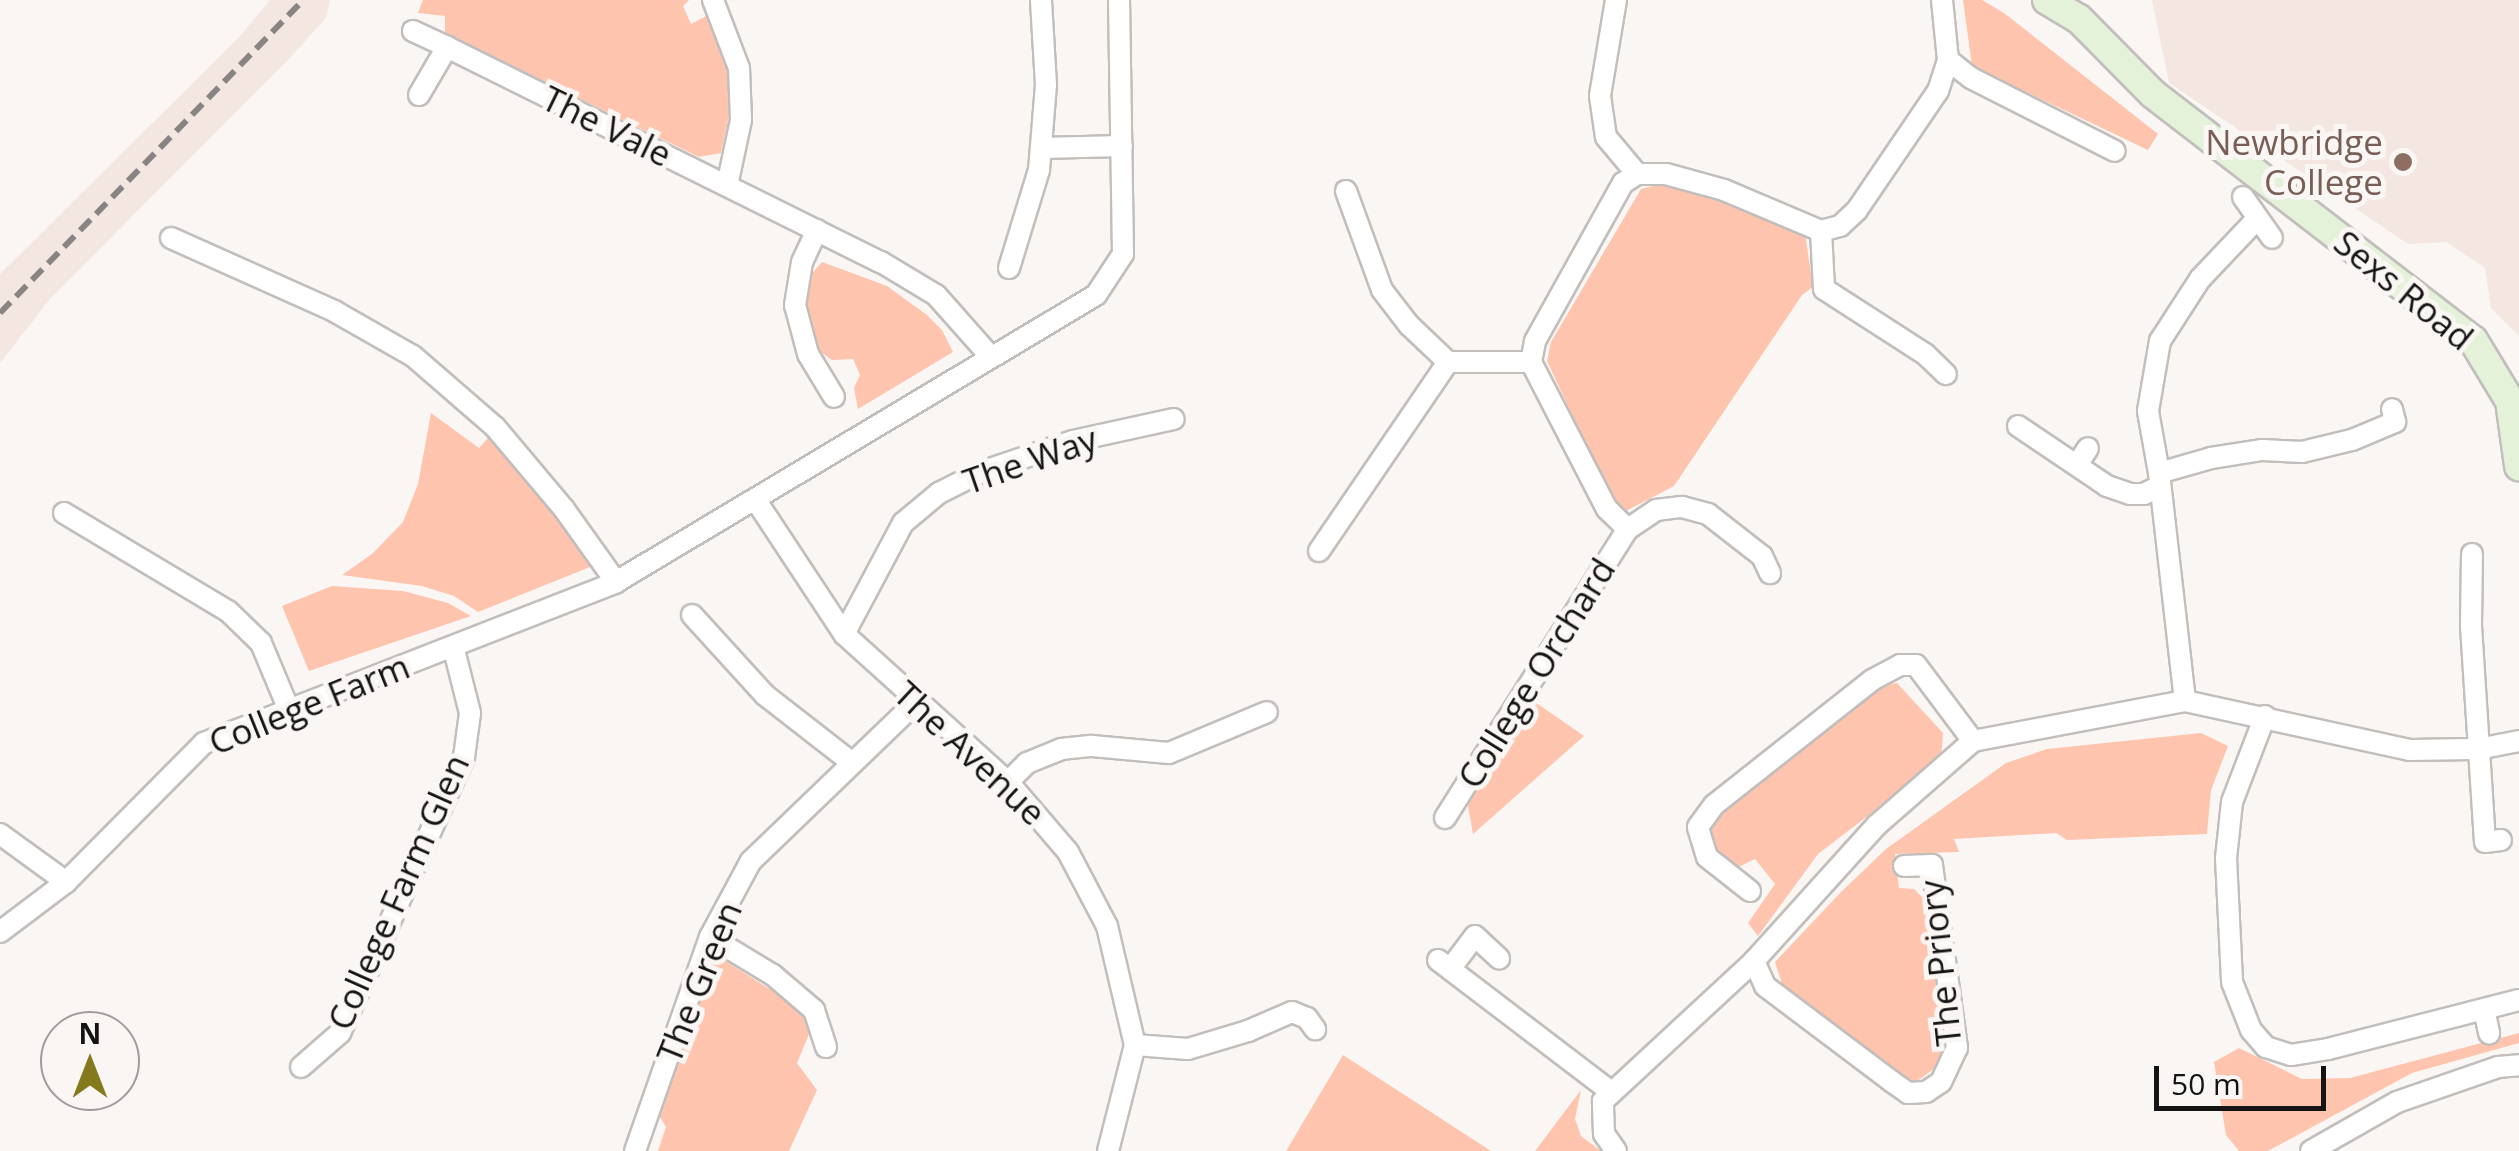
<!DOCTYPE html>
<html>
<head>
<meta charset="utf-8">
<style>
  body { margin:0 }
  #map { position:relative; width:2519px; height:1151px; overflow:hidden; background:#faf6f4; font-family:"Open Sans",sans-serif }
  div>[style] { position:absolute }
  .built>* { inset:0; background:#f4e7e2 }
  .green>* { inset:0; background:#fec4ae }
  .roads { filter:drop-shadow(2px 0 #c2bebc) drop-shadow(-2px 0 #c2bebc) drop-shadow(0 2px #c2bebc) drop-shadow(0 -2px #c2bebc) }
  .street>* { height:20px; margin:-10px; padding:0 10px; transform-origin:10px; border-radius:10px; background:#fff }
  .secondary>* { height:28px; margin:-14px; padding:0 14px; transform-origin:14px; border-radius:14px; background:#e3f2d8 }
  .rail>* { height:6px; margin-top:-3px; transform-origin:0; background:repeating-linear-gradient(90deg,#878483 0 15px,transparent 0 23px) }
  .dots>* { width:28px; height:28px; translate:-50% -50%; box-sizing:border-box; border:5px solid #faf6f4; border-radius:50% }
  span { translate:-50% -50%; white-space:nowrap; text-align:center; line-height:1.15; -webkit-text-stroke:10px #faf6f4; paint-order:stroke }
  .street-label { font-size:35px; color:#151313 }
  .education-label { font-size:35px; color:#785e54 }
  .right { translate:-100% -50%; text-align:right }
  .north { position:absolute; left:40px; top:1011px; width:100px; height:100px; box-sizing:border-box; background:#faf6f4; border:2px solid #9e9b9a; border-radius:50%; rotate:0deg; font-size:28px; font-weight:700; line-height:40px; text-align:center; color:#151313 }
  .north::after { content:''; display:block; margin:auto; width:35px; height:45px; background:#85791e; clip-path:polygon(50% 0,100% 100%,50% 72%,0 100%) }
  .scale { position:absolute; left:2154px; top:1066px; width:172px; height:45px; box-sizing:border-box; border:5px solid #151313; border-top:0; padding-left:12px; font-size:30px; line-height:35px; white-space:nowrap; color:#151313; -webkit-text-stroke:8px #faf6f4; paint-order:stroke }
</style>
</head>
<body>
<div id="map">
  <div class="built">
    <i style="clip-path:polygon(270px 0,330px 0,326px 18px,288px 60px,50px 299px,0 363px,0 274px,240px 36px)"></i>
    <i style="clip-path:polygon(2152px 0,2519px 0,2519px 336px,2491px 308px,2485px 268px,2446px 242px,2408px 244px,2169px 83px)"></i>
  </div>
  <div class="green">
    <i style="clip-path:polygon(423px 0,689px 0,683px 6px,691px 24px,708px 15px,727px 44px,733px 97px,721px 153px,699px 157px,445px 33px,445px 16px,418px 13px)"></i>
    <i style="clip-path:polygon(1963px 0,1982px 0,2004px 13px,2158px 134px,2148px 150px,1972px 66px)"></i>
    <i style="clip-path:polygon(1670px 182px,1805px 233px,1813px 287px,1802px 295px,1674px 486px,1622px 513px,1613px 503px,1547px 361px,1551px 342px,1641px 189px)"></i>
    <i style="clip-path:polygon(822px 262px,887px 286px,927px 315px,942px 330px,953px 352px,858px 409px,854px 388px,860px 375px,853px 359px,832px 360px,816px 349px,804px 301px,807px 279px)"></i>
    <i style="clip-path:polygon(431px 413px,479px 448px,494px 431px,571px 528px,590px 567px,478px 612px,454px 596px,422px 586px,342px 575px,372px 554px,403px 522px,418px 484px)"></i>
    <i style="clip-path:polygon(332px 586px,403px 591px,448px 603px,471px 616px,309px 671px,282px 606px)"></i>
    <i style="clip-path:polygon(1897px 683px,1943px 733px,1941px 760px,1818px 854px,1758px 936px,1748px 923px,1775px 884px,1755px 859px,1732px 870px,1710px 847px,1711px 829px,1721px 812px,1881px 686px)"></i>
    <i style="clip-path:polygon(1535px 702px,1584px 736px,1473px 834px,1467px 801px)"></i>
    <i style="clip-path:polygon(2201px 733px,2228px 746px,2211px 790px,2207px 834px,2067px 840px,2056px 833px,1954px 839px,1959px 852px,1895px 854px,1899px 888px,1914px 889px,1930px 905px,1946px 1046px,1935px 1068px,1916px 1082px,1886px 1066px,1782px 984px,1775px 962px,1840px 893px,1886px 849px,2006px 763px,2047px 749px)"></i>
    <i style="clip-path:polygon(719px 957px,803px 1010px,812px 1027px,797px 1063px,817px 1090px,789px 1151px,658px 1151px,666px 1127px,658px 1114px,709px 966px)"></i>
    <i style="clip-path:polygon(2519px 1033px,2519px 1043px,2412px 1073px,2268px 1151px,2239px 1151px,2226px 1135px,2214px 1062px,2239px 1048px,2302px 1079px,2350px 1078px)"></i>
    <i style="clip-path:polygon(1343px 1055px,1491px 1151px,1286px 1151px)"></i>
    <i style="clip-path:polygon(1581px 1090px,1575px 1119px,1581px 1136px,1601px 1151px,1535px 1151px)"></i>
  </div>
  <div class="roads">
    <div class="street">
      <i style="left:713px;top:0;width:73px;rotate:69.1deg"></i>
      <i style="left:739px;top:68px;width:52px;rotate:87.8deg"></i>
      <i style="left:741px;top:120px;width:67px;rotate:102deg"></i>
      <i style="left:1616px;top:0;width:97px;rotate:99.5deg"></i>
      <i style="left:1600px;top:96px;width:41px;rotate:81.7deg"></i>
      <i style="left:1606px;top:137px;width:48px;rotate:50deg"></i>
      <i style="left:413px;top:31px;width:38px;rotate:25deg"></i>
      <i style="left:1948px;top:60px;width:29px;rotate:38deg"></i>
      <i style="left:1971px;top:78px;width:161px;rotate:26.9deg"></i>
      <i style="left:419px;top:95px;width:56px;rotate:-59.7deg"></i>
      <i style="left:447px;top:47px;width:484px;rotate:26.4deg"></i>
      <i style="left:881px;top:262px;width:64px;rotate:31deg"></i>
      <i style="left:936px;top:295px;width:83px;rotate:48.4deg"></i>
      <i style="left:1041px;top:148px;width:81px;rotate:-1.4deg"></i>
      <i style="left:1346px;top:191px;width:105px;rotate:70deg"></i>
      <i style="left:1382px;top:290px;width:44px;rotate:52.4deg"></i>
      <i style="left:1409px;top:325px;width:54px;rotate:43.5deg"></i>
      <i style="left:1448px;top:362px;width:83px"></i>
      <i style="left:1531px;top:362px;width:21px;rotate:-79deg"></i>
      <i style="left:1535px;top:341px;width:181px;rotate:-60.9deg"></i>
      <i style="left:1623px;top:183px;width:17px;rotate:-33deg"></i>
      <i style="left:1637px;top:174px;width:29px"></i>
      <i style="left:1666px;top:174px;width:60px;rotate:15.4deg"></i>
      <i style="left:1724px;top:190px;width:105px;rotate:22.9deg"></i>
      <i style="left:1821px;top:231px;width:20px;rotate:-15deg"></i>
      <i style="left:1840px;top:226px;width:23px;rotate:-43deg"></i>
      <i style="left:1857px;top:210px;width:144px;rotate:-55.8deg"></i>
      <i style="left:1938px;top:91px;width:33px;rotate:-72deg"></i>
      <i style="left:1948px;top:60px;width:60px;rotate:-95.7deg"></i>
      <i style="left:2243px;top:197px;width:50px;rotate:54.7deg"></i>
      <i style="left:817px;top:230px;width:35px;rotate:115deg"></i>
      <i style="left:802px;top:262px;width:44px;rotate:99.2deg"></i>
      <i style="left:795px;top:305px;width:51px;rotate:75.1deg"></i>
      <i style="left:808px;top:354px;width:50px;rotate:58.8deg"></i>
      <i style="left:1821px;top:231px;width:58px;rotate:87deg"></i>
      <i style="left:1824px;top:289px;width:120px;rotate:32.8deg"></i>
      <i style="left:1925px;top:354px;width:29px;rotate:44deg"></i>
      <i style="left:171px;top:238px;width:179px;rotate:24.1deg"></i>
      <i style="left:334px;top:311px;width:91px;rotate:29.7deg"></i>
      <i style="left:413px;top:356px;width:108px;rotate:40.9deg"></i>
      <i style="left:495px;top:427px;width:107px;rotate:49.9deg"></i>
      <i style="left:564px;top:509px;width:90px;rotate:54.5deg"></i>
      <i style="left:1009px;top:268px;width:102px;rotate:-73deg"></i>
      <i style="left:1039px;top:170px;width:85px;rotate:-85.3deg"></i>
      <i style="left:1046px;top:85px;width:85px;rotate:-93.4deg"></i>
      <i style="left:1531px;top:362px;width:165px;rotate:62.7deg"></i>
      <i style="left:1607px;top:509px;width:29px;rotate:44deg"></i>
      <i style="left:2018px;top:426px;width:107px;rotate:34deg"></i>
      <i style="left:2107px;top:486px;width:24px;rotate:19deg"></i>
      <i style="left:2130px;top:494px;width:14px"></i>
      <i style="left:2144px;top:494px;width:18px;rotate:-27deg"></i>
      <i style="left:2077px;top:465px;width:20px;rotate:-57deg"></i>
      <i style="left:2159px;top:473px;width:54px;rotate:-16.1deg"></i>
      <i style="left:2211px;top:458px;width:52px;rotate:-8.9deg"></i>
      <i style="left:2262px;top:450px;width:40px;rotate:2.9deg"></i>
      <i style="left:2302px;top:452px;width:51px;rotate:-13.5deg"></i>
      <i style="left:2352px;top:440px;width:47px;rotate:-22.7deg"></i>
      <i style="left:2395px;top:422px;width:13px;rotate:-103deg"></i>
      <i style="left:755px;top:499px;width:162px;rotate:56.6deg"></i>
      <i style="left:844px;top:634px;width:221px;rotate:42.1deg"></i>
      <i style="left:1008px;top:782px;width:92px;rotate:49.4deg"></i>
      <i style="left:1068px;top:852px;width:84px;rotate:62.2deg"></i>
      <i style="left:1107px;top:926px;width:122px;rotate:76.8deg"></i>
      <i style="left:1135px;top:1045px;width:109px;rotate:104.3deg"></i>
      <i style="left:64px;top:513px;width:191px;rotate:30.9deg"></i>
      <i style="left:228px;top:611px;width:46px;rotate:44.1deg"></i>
      <i style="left:261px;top:643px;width:73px;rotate:67.3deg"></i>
      <i style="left:1319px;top:551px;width:229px;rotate:-55.7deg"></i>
      <i style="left:2472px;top:554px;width:72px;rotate:90.8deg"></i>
      <i style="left:2471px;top:626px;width:216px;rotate:86.3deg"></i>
      <i style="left:2485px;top:842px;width:16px;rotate:-7deg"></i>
      <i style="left:692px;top:615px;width:108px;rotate:47.6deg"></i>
      <i style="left:765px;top:695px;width:109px;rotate:37.9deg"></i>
      <i style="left:844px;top:634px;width:126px;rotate:-62deg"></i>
      <i style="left:903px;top:523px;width:47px;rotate:-39.8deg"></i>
      <i style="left:939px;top:493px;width:47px;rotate:-26.6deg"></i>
      <i style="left:981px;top:472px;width:97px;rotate:-18.6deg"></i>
      <i style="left:1073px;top:441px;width:103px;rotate:-12.3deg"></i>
      <i style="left:2185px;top:701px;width:229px;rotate:-96.5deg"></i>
      <i style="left:2159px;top:473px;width:63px;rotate:-100.1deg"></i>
      <i style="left:2148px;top:411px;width:71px;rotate:-80.3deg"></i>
      <i style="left:2160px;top:341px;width:74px;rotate:-57.2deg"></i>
      <i style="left:2200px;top:279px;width:81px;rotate:-46.5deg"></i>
      <i style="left:2265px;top:716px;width:92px;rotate:111deg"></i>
      <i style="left:2232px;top:802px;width:56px;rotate:96.1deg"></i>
      <i style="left:2226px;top:858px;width:124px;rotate:87.2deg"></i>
      <i style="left:2232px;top:982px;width:52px;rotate:68.4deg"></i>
      <i style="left:2251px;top:1030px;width:23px;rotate:49deg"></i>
      <i style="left:2266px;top:1047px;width:26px;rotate:18deg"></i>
      <i style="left:2291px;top:1055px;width:37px;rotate:-9deg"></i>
      <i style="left:2328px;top:1049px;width:197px;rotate:-14.4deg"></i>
      <i style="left:1008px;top:782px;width:27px;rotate:-45deg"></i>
      <i style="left:1027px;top:763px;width:37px;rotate:-22deg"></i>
      <i style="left:1061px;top:749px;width:31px;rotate:-6deg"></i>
      <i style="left:1092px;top:746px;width:77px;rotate:5.2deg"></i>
      <i style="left:1169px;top:753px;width:106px;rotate:-22.7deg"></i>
      <i style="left:1445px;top:818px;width:342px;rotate:-57.7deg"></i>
      <i style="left:1628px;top:529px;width:34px;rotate:-34deg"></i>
      <i style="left:1656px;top:510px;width:26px;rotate:-7deg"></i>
      <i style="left:1682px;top:507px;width:27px;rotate:15deg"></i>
      <i style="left:1708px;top:514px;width:68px;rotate:37.9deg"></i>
      <i style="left:1762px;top:556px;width:19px;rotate:65deg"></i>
      <i style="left:0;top:834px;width:82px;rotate:36deg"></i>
      <i style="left:1750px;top:891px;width:55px;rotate:-141.7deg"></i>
      <i style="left:1707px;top:857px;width:31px;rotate:-107deg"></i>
      <i style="left:1698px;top:827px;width:27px;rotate:-54deg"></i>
      <i style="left:1714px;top:805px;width:201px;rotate:-38.3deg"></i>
      <i style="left:1872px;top:680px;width:32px;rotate:-28deg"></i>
      <i style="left:1900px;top:665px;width:16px"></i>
      <i style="left:1916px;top:665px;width:95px;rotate:53.1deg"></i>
      <i style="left:0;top:932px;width:83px;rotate:-37.1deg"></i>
      <i style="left:66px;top:882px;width:196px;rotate:-45.2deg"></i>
      <i style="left:204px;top:743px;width:442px;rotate:-21.3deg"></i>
      <i style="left:616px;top:582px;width:559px;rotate:-30.88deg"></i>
      <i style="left:1096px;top:295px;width:49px;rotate:-56.6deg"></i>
      <i style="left:1123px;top:254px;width:254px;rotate:-90.9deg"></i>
      <i style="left:710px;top:937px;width:74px;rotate:31.1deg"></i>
      <i style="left:773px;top:975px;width:54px;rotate:40.5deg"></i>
      <i style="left:814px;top:1010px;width:39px;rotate:72deg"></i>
      <i style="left:1438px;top:960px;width:218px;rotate:37.3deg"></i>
      <i style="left:1754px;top:961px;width:27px;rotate:66deg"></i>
      <i style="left:1765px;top:986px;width:158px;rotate:37deg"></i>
      <i style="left:1891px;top:1081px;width:21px;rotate:35deg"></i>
      <i style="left:1908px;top:1093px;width:18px;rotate:-3deg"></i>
      <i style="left:1926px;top:1092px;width:18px;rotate:-34deg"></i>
      <i style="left:1941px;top:1082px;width:38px;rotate:-65deg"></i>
      <i style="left:1957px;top:1048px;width:185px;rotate:-97.8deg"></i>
      <i style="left:1932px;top:865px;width:28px;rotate:178deg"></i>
      <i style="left:1450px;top:969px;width:41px;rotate:-52.9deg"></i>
      <i style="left:1475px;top:936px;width:33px;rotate:43deg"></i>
      <i style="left:2484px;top:1009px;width:25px;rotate:78deg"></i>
      <i style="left:1135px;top:1045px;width:53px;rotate:4.3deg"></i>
      <i style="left:1188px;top:1049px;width:63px;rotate:-16.7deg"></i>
      <i style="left:1248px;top:1031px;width:48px;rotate:-23.4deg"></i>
      <i style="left:1292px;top:1012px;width:16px;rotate:22deg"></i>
      <i style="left:1307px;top:1018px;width:14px;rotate:54deg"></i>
      <i style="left:301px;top:1067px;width:52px;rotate:-41.1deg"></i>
      <i style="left:340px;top:1033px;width:303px;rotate:-65.8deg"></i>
      <i style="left:464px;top:757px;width:44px;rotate:-82.2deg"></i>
      <i style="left:470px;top:713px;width:69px;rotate:-104.2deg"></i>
      <i style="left:635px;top:1151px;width:227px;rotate:-70.7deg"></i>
      <i style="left:710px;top:937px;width:86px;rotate:-61.7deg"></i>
      <i style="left:751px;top:861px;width:228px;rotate:-43.9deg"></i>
      <i style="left:1616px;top:1151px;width:21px;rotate:-125deg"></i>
      <i style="left:1604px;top:1134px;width:33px;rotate:-92deg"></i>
      <i style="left:1603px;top:1101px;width:206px;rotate:-42.8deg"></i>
      <i style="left:1754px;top:961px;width:183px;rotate:-47.9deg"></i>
      <i style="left:1877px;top:825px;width:128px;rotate:-41.2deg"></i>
      <i style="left:1973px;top:741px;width:216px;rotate:-10.7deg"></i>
      <i style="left:2185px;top:701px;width:229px;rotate:12.3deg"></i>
      <i style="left:2409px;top:750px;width:69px;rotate:-0.8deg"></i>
      <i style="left:2478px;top:749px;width:42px;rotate:-11deg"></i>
      <i style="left:2311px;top:1151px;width:99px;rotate:-29.7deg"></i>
      <i style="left:2397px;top:1102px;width:107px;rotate:-19.1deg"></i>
      <i style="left:2498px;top:1067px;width:21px;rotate:-5deg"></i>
    </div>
    <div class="secondary">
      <i style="left:2047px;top:0;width:37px;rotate:31deg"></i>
      <i style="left:2079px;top:19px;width:105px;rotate:45.4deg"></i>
      <i style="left:2153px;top:94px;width:404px;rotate:37.6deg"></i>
      <i style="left:2473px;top:340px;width:71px;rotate:58.8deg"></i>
      <i style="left:2510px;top:401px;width:66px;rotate:82.1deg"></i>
    </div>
  </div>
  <div class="rail">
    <i style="left:0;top:313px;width:436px;rotate:-45.9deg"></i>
  </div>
  <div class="dots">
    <i style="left:2403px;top:162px;background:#8d6e63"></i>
  </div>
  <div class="street-label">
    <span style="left:607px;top:126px;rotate:26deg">The Vale</span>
    <span style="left:2404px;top:290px;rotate:39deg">Sexs Road</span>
    <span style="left:1030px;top:460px;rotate:-19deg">The Way</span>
    <span style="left:1536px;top:673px;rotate:-58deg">College Orchard</span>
    <span style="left:309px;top:704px;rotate:-22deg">College Farm</span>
    <span style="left:970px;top:753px;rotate:43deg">The Avenue</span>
    <span style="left:398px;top:892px;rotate:-66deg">College Farm Glen</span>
    <span style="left:1940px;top:963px;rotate:-96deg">The Priory</span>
    <span style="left:699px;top:982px;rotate:-68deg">The Green</span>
  </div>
  <div class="education-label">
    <span class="right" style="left:2383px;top:162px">Newbridge<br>College</span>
  </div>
  <div class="north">N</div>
  <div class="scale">50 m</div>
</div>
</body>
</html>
